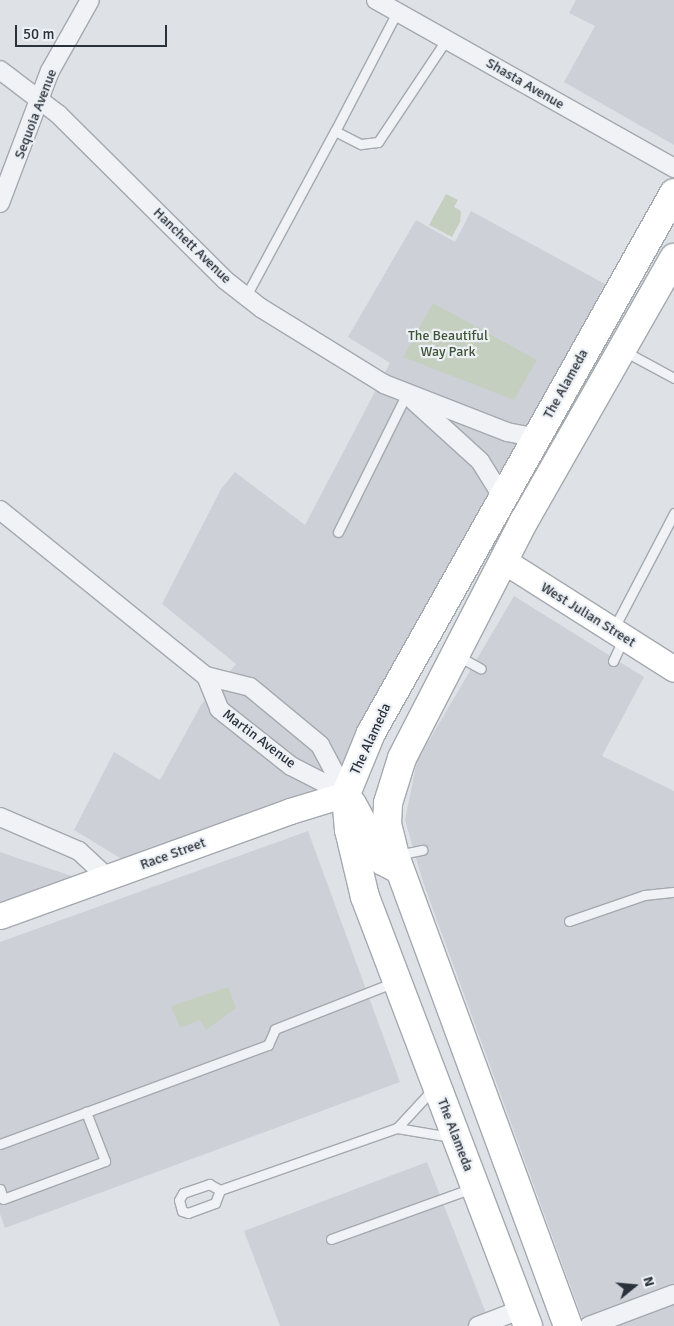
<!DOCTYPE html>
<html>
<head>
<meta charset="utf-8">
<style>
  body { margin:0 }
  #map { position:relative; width:674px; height:1326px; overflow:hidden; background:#dee2e6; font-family:Signika,sans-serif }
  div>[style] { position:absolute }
  .built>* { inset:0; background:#cdd1d7 }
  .green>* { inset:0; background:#c5cfc0 }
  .roads { filter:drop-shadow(1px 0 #a4a9af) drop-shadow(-1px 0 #a4a9af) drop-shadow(0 1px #a4a9af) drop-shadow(0 -1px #a4a9af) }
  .lane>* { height:9px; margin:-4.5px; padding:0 4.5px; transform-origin:4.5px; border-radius:4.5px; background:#f0f2f5 }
  .street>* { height:18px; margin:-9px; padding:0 9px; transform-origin:9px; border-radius:9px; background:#f0f2f5 }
  .secondary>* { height:25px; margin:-12.5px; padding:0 12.5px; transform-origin:12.5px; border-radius:12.5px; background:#fff }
  .primary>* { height:28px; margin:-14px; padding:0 14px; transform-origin:14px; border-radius:14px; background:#fff }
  span { translate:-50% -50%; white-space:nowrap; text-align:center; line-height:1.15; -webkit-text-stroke:4.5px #edf0f4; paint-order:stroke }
  .street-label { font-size:14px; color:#29313b }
  .park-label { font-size:14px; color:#3f5538 }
  .north { position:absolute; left:609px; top:1261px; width:50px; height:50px; -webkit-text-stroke:4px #edf0f4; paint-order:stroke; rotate:73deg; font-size:14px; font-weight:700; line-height:20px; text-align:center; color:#29313b }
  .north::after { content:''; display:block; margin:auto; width:18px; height:22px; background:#29313b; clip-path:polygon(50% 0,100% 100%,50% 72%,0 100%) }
  .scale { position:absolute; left:15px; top:25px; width:152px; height:22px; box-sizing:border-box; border:2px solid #29313b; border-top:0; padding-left:6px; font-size:15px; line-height:18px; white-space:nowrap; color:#29313b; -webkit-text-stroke:4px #edf0f4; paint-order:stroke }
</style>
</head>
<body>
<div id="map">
  <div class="built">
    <i style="clip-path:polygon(576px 0,674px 0,674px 145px,564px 82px,595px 26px,569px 13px)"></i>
    <i style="clip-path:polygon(471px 211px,605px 284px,335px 783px,125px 861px,74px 830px,114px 752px,160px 780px,201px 705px,236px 664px,162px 604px,221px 489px,235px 472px,305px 525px,390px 363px,348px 337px,416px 220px,455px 242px)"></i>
    <i style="clip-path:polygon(514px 596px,644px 677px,602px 756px,674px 791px,674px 1326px,585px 1326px,423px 882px,405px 820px,417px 761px)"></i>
    <i style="clip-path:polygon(308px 831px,400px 1082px,5px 1228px,0 1214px,0 942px)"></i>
    <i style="clip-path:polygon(0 852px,14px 857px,78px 878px,0 905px)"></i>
    <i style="clip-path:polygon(427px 1162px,491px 1326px,280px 1326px,244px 1231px)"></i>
  </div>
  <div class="green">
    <i style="clip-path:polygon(446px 194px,458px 200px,454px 207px,461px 211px,460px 222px,452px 237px,429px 225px)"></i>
    <i style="clip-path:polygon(433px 303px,537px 360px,514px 400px,403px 357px)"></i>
    <i style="clip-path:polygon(228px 987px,236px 1008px,206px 1030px,200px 1020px,180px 1028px,171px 1006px)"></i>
  </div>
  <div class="roads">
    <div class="lane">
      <i style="left:397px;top:12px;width:134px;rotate:117.5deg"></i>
      <i style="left:335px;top:131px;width:29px;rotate:27deg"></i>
      <i style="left:361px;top:144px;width:17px;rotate:-7deg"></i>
      <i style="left:378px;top:142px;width:123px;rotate:-56.3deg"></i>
      <i style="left:246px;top:296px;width:187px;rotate:-61.7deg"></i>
      <i style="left:624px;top:351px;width:57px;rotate:28.4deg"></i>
      <i style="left:338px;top:532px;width:155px;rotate:-63.6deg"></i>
      <i style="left:614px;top:628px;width:130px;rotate:-62.4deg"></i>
      <i style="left:458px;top:656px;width:26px;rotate:29deg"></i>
      <i style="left:613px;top:661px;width:26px;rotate:-65deg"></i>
      <i style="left:398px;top:855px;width:25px;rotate:-12deg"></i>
      <i style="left:569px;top:921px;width:79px;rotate:-19.1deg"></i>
      <i style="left:644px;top:895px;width:30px;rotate:-6deg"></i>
      <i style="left:397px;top:1128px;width:55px;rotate:9.5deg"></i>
      <i style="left:0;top:1144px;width:286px;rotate:-20.3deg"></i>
      <i style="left:268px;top:1045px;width:17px;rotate:-66deg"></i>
      <i style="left:275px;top:1029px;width:129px;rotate:-21.4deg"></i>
      <i style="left:0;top:1189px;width:10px;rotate:73deg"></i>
      <i style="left:3px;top:1199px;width:109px;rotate:-20.4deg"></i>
      <i style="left:105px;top:1161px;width:53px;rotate:-111.2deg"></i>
      <i style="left:220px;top:1190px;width:14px;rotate:111deg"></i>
      <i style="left:215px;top:1203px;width:29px;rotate:160deg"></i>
      <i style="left:188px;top:1213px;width:6px;rotate:-162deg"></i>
      <i style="left:182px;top:1211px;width:11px;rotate:-105deg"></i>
      <i style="left:179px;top:1200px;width:8px;rotate:-60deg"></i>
      <i style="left:183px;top:1193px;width:28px;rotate:-19deg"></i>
      <i style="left:209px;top:1184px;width:13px;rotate:29deg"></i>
      <i style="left:220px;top:1190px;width:188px;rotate:-19.3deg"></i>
      <i style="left:397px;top:1128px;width:53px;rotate:-47.3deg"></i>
      <i style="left:331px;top:1239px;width:151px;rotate:-19.8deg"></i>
    </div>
    <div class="street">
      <i style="left:376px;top:0;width:342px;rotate:29.4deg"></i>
      <i style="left:0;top:70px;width:73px;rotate:37.2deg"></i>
      <i style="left:58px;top:114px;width:235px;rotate:44.8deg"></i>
      <i style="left:225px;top:280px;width:46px;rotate:37.9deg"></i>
      <i style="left:261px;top:308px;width:145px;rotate:31.7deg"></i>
      <i style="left:384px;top:384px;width:132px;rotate:21.3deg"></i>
      <i style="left:507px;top:432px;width:31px;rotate:11deg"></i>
      <i style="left:0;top:203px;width:141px;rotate:-69.3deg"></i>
      <i style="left:50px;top:71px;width:81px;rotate:-60.6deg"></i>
      <i style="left:414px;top:401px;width:89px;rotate:42.3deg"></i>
      <i style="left:480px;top:461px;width:44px;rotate:58.1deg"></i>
      <i style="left:0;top:510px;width:265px;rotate:38.9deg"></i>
      <i style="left:206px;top:676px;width:35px;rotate:68deg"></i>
      <i style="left:219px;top:709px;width:92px;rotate:38.4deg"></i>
      <i style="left:291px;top:766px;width:62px;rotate:27deg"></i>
      <i style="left:206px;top:676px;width:45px;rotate:14deg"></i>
      <i style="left:250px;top:687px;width:91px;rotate:39.6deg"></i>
      <i style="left:320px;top:745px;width:55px;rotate:62deg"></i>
      <i style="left:0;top:817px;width:86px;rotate:23.3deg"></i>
      <i style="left:79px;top:851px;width:38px;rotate:43deg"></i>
      <i style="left:478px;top:1326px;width:47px;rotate:-21.1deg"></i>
      <i style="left:589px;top:1326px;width:91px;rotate:-20.6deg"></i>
    </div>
    <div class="secondary">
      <i style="left:504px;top:561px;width:201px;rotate:32.4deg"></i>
      <i style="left:0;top:916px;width:308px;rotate:-19.9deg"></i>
      <i style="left:290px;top:811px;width:59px;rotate:-16.9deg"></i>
    </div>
    <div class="primary">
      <i style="left:352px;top:804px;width:65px;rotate:61.5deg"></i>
      <i style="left:383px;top:861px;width:17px;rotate:28deg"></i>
      <i style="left:528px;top:1326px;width:459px;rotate:-110.8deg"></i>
      <i style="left:365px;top:897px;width:69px;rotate:-103.4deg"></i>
      <i style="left:349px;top:830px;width:36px;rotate:-95deg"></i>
      <i style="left:346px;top:794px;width:66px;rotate:-67.7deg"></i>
      <i style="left:371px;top:733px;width:619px;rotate:-60.7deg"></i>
      <i style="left:568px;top:1326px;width:501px;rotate:-110.21deg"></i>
      <i style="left:395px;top:856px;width:33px;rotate:-104deg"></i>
      <i style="left:387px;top:824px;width:21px;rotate:-87deg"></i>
      <i style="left:388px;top:803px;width:47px;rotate:-72.7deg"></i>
      <i style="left:402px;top:758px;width:267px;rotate:-62.8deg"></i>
      <i style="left:524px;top:521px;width:303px;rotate:-60.3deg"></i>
    </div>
  </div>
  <div class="street-label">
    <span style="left:525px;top:84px;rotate:30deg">Shasta Avenue</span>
    <span style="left:36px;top:114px;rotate:-69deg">Sequoia Avenue</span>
    <span style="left:192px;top:246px;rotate:44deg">Hanchett Avenue</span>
    <span style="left:566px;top:384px;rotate:-61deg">The Alameda</span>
    <span style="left:588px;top:615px;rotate:32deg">West Julian Street</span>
    <span style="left:259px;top:739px;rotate:37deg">Martin Avenue</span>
    <span style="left:371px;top:739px;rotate:-65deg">The Alameda</span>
    <span style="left:173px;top:854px;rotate:-20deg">Race Street</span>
    <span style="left:455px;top:1135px;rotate:69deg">The Alameda</span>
  </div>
  <div class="park-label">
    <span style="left:448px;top:344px">The Beautiful<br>Way Park</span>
  </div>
  <div class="north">N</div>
  <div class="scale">50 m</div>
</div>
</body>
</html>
